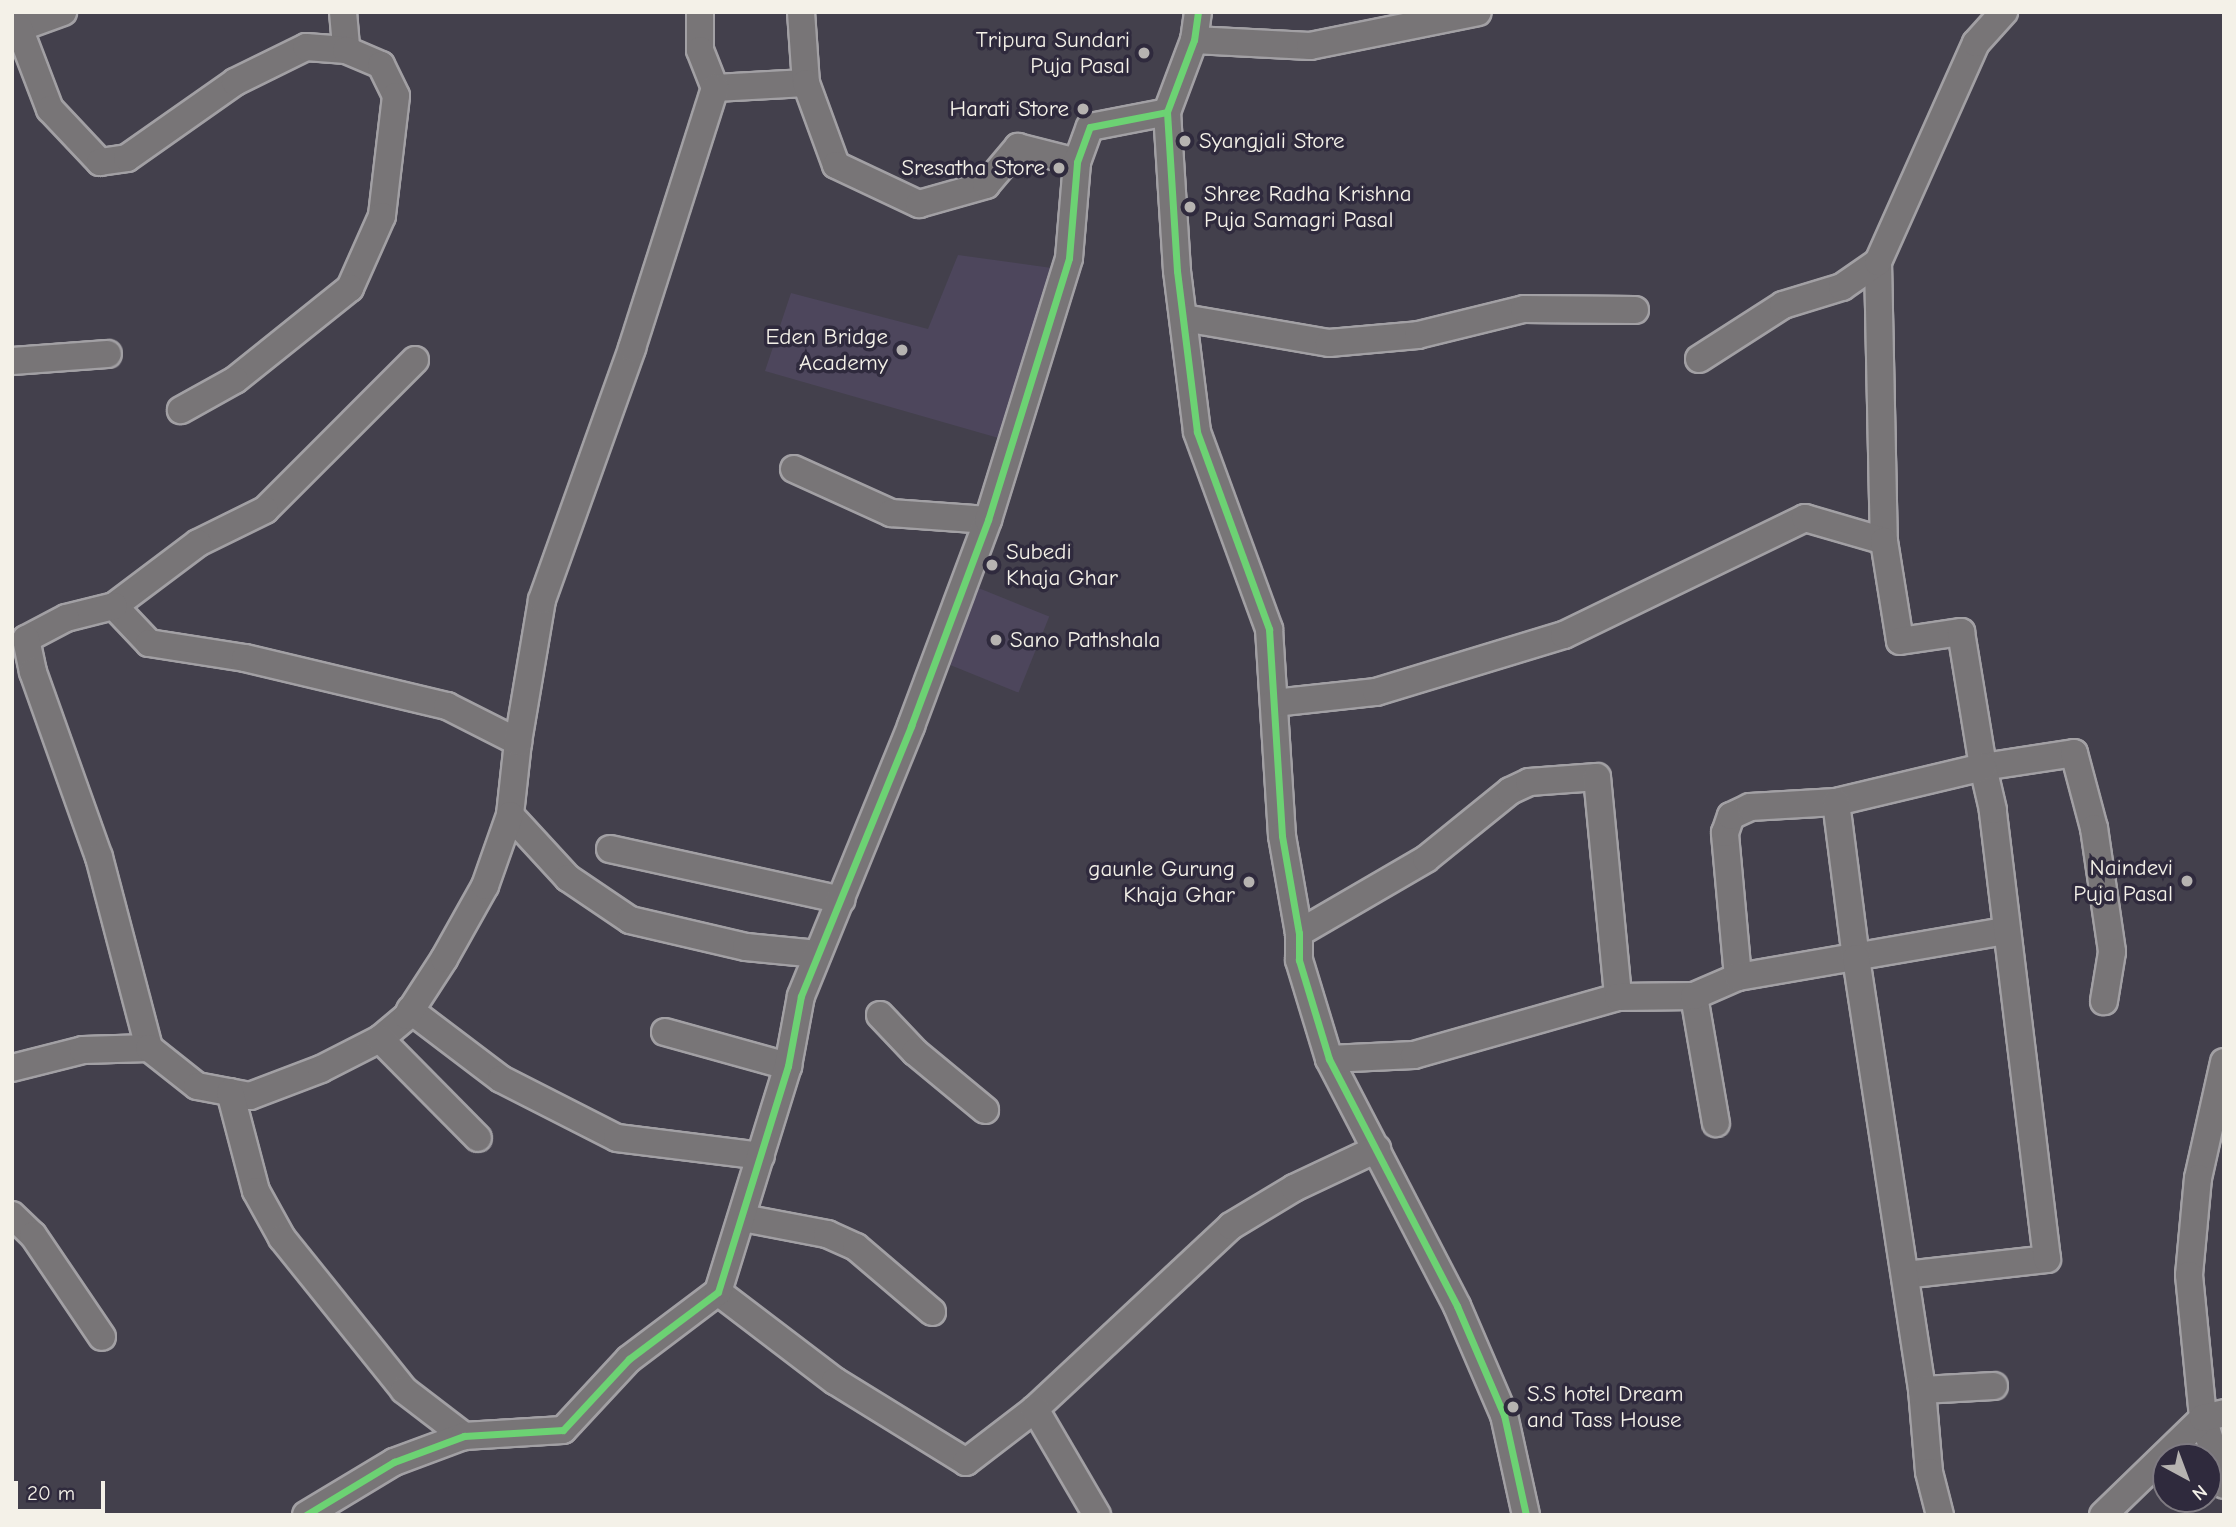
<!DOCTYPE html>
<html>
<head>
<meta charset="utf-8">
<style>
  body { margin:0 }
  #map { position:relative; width:2236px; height:1527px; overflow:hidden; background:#43404c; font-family:"Comic Neue",sans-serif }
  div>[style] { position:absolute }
  .built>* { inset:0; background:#4d465c; transform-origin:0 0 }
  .roads { filter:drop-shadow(2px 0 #a2a0a4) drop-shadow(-2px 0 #a2a0a4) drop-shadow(0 2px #a2a0a4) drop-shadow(0 -2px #a2a0a4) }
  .minor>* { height:26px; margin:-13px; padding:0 13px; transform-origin:13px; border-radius:13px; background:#787577 }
  .cycleway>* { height:7px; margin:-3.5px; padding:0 3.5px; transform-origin:3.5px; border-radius:3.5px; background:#6cd273 }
  .dots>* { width:19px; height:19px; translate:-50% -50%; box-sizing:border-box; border:4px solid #2f2a3d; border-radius:50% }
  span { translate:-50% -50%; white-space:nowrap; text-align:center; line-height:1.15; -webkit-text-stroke:7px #2f2a3d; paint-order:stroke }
  .poi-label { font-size:23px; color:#f4f1e8 }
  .right { translate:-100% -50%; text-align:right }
  .left { translate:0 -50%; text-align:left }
  .frame { position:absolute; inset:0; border:14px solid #f4f1e8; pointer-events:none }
  .north { position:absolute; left:2152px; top:1443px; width:70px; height:70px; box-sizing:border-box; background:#2f2a3d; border:2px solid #7e7a81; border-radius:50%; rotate:139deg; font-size:19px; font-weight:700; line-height:28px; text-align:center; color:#f4f1e8 }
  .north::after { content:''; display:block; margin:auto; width:24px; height:32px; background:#b6b3b1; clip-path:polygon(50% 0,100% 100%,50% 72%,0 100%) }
  .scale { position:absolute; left:14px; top:1481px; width:91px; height:32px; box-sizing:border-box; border:4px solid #f4f1e8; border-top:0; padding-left:9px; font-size:21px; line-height:24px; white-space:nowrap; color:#f4f1e8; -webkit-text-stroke:5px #2f2a3d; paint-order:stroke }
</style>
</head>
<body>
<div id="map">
  <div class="built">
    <i style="clip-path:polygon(958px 255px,1059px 269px,1002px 439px,765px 371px,791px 293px,928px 329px)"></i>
    <i style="left:976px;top:587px;width:79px;height:82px;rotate:22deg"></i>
  </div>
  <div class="roads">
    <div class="minor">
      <i style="left:16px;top:12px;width:16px;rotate:79deg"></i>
      <i style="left:19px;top:28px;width:47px;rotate:-20deg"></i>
      <i style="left:343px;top:12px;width:38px;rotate:85deg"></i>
      <i style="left:700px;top:12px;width:38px;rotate:90deg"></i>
      <i style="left:700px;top:50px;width:41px;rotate:68.5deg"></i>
      <i style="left:715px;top:88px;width:91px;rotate:-3.1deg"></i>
      <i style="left:801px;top:12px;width:71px;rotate:86deg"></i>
      <i style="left:806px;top:83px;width:87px;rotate:69.9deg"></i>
      <i style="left:836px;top:165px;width:92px;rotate:25.2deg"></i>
      <i style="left:919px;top:204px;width:70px;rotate:-15.8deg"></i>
      <i style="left:986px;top:185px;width:50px;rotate:-49.9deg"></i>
      <i style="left:1018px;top:147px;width:61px;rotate:14.3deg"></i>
      <i style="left:1198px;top:12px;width:28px;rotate:98deg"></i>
      <i style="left:1194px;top:40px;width:77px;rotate:110.6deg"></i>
      <i style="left:1167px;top:112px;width:159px;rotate:86.4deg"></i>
      <i style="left:1177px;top:271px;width:162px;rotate:82.9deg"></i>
      <i style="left:1197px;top:432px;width:210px;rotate:69.9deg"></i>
      <i style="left:1269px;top:629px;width:207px;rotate:86.4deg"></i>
      <i style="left:1282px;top:836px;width:98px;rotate:80.1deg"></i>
      <i style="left:1299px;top:933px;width:27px;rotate:90deg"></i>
      <i style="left:1299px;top:960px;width:103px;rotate:73.1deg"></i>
      <i style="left:1329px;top:1059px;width:278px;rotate:62.6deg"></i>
      <i style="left:1457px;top:1306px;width:119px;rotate:66.7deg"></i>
      <i style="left:1504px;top:1415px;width:102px;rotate:77.6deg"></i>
      <i style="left:19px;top:28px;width:87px;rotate:69.1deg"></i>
      <i style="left:50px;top:109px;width:73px;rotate:46.7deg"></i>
      <i style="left:100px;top:162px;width:27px;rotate:-8deg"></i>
      <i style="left:127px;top:158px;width:132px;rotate:-35.1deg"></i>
      <i style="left:235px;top:82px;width:79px;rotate:-26.2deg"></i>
      <i style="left:306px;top:47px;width:40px;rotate:4.3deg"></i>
      <i style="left:346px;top:50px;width:38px;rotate:23deg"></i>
      <i style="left:381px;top:65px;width:34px;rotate:64deg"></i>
      <i style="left:396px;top:96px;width:121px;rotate:96.7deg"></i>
      <i style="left:382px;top:216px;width:79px;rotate:114deg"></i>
      <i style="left:350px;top:288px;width:147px;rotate:141.3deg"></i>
      <i style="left:235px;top:380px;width:62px;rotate:150.9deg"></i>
      <i style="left:1194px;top:40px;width:116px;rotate:3deg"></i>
      <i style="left:1310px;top:46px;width:171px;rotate:-11.4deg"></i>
      <i style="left:1878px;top:262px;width:279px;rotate:88.8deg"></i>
      <i style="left:1184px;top:318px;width:147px;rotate:9.8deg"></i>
      <i style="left:1329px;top:343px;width:89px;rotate:-5.1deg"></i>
      <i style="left:1418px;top:335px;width:109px;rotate:-13.8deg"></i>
      <i style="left:1524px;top:309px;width:111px;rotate:0.5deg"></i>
      <i style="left:1699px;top:359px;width:100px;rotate:-32.7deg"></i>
      <i style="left:1783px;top:305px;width:62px;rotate:-17deg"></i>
      <i style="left:1842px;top:287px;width:44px;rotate:-34.8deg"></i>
      <i style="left:1878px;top:262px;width:240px;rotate:-65.9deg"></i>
      <i style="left:1976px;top:43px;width:42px;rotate:-47.9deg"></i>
      <i style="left:415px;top:360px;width:212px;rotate:135deg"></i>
      <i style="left:265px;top:510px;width:75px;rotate:153.8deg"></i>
      <i style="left:198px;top:543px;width:105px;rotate:143.1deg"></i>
      <i style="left:114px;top:606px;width:51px;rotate:46.6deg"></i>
      <i style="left:149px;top:643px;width:97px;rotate:8.9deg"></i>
      <i style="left:245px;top:658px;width:208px;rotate:13.4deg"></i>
      <i style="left:447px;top:706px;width:80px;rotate:26.9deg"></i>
      <i style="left:518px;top:742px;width:73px;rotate:96.3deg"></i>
      <i style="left:510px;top:815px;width:86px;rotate:47.4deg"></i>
      <i style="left:568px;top:878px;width:75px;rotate:34.1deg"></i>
      <i style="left:630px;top:920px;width:119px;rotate:13.1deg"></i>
      <i style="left:746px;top:947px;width:72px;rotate:5.6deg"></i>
      <i style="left:12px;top:361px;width:96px;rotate:-4.2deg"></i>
      <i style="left:794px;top:469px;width:107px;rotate:24.4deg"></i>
      <i style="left:891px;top:513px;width:97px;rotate:4.1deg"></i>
      <i style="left:114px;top:606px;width:49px;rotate:166deg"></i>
      <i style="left:66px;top:618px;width:45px;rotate:152.3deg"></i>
      <i style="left:26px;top:639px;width:34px;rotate:78deg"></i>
      <i style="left:33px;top:672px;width:196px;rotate:70.4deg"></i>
      <i style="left:99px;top:857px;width:197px;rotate:75.3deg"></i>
      <i style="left:1274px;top:703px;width:103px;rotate:-6.2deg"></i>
      <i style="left:1376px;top:692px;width:196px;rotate:-16.9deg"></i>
      <i style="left:1564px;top:635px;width:268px;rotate:-25.9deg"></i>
      <i style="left:1805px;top:518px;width:82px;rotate:16.2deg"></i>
      <i style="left:1884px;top:541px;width:101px;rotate:80.9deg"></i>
      <i style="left:1900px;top:641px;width:62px;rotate:-8.4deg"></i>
      <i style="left:1961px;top:632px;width:137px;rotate:80.7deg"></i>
      <i style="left:1983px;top:767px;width:92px;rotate:-8.7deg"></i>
      <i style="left:2074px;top:753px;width:78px;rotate:75.1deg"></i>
      <i style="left:2094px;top:828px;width:125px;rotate:81.7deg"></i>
      <i style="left:2112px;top:952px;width:50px;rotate:99.3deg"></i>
      <i style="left:518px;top:742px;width:144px;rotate:-80.4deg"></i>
      <i style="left:542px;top:600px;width:268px;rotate:-70.3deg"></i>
      <i style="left:632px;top:348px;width:273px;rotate:-72.3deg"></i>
      <i style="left:610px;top:849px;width:237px;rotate:12.4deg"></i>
      <i style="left:1299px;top:933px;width:147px;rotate:-30.2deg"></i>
      <i style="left:1426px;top:859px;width:108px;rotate:-39deg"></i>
      <i style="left:1510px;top:791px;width:21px;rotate:-25deg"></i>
      <i style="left:1529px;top:782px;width:68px;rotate:-4.2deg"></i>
      <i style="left:1597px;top:777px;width:221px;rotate:84.5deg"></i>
      <i style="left:1738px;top:977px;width:145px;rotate:-95.2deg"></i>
      <i style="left:1725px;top:833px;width:18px;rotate:-71deg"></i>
      <i style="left:1731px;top:816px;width:21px;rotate:-25deg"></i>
      <i style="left:1750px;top:807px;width:86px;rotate:-3.3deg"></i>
      <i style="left:1694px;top:996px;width:129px;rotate:80.2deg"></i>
      <i style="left:410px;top:1010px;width:114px;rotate:37.2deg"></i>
      <i style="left:501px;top:1079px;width:130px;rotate:27deg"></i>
      <i style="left:617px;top:1138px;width:145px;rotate:7.1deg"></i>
      <i style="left:880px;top:1015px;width:51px;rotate:46.6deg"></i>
      <i style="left:915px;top:1052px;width:91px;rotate:39.6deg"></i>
      <i style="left:665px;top:1032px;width:128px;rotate:15.5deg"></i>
      <i style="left:380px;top:1039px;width:35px;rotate:-40deg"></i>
      <i style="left:407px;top:1016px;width:68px;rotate:-57deg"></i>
      <i style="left:444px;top:959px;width:84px;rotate:-60.7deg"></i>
      <i style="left:485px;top:886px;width:75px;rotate:-70.6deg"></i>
      <i style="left:1329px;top:1059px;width:85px;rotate:-2.7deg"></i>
      <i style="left:1414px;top:1055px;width:212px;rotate:-15.9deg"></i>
      <i style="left:1618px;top:997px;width:76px;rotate:-0.8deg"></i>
      <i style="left:1694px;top:996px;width:48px;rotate:-23.4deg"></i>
      <i style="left:1738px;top:977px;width:270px;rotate:-9.8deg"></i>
      <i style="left:2224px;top:1062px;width:119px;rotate:102.6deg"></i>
      <i style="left:2198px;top:1178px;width:97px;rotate:95.3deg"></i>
      <i style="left:2189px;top:1275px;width:144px;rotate:84.4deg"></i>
      <i style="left:2203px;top:1418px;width:70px;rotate:72.6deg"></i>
      <i style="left:12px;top:1068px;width:73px;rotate:-14.2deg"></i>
      <i style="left:83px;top:1050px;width:66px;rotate:-1.7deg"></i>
      <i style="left:149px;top:1048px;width:61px;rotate:38.4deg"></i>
      <i style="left:197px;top:1086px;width:54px;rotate:10.7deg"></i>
      <i style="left:250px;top:1096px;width:76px;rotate:-20.8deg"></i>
      <i style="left:321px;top:1069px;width:66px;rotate:-27deg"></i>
      <i style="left:380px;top:1039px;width:139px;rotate:45.3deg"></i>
      <i style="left:230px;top:1092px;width:102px;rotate:75.3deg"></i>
      <i style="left:256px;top:1191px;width:54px;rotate:61deg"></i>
      <i style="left:282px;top:1238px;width:195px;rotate:51.2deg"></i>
      <i style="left:404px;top:1390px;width:76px;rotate:37.5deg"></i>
      <i style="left:12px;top:1215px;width:29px;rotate:44deg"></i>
      <i style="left:33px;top:1235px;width:123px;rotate:55.9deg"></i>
      <i style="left:743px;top:1218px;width:86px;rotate:10.8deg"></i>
      <i style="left:827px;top:1234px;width:32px;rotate:24deg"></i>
      <i style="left:856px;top:1247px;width:100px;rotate:40.5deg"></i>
      <i style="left:1905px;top:1275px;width:143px;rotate:-6.4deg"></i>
      <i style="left:2047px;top:1259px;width:452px;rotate:-96.9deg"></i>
      <i style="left:1993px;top:810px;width:44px;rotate:-103.1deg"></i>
      <i style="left:1983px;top:767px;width:151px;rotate:166.6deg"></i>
      <i style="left:1836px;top:802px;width:157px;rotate:82.7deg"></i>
      <i style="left:1856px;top:958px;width:437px;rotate:81.3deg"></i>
      <i style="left:1922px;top:1390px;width:82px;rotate:85.1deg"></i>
      <i style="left:1929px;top:1472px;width:44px;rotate:75.7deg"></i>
      <i style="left:718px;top:1292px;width:147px;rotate:37.3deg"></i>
      <i style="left:835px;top:1381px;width:154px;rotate:31.7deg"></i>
      <i style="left:966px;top:1462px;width:87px;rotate:-37.5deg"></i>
      <i style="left:1035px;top:1409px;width:268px;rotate:-43deg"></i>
      <i style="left:1231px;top:1226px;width:74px;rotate:-31.1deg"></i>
      <i style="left:1294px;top:1188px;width:92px;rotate:-25.2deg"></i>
      <i style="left:1922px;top:1390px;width:72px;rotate:-3.2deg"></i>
      <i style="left:1035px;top:1409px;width:123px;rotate:59.7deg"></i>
      <i style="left:306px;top:1515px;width:103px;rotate:-31.1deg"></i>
      <i style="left:394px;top:1462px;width:75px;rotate:-20.4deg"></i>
      <i style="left:464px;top:1436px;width:99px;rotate:-3.5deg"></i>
      <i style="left:563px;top:1430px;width:97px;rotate:-47.1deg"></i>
      <i style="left:629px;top:1359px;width:111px;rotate:-37deg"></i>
      <i style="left:718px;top:1292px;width:237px;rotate:-72.8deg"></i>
      <i style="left:788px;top:1066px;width:71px;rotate:-79.5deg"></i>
      <i style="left:801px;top:996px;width:292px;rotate:-67.8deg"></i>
      <i style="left:911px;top:726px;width:220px;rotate:-69.5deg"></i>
      <i style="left:988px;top:520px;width:274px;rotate:-72.8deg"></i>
      <i style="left:1069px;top:258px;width:96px;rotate:-85.2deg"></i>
      <i style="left:1077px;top:162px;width:37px;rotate:-70deg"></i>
      <i style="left:1090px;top:127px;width:78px;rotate:-11deg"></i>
      <i style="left:2103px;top:1515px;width:139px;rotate:-44.1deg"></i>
      <i style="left:2203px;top:1418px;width:22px;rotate:-13deg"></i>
    </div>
  </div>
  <div class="cycleway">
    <i style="left:1198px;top:12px;width:28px;rotate:98deg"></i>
    <i style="left:1194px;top:40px;width:77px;rotate:110.6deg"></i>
    <i style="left:1167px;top:112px;width:159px;rotate:86.4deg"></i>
    <i style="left:1177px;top:271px;width:162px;rotate:82.9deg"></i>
    <i style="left:1197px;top:432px;width:210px;rotate:69.9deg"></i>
    <i style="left:1269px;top:629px;width:207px;rotate:86.4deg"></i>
    <i style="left:1282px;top:836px;width:98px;rotate:80.1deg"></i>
    <i style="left:1299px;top:933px;width:27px;rotate:90deg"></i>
    <i style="left:1299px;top:960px;width:103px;rotate:73.1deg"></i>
    <i style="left:1329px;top:1059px;width:278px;rotate:62.6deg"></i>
    <i style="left:1457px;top:1306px;width:119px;rotate:66.7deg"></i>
    <i style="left:1504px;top:1415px;width:102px;rotate:77.6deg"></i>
    <i style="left:306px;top:1515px;width:103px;rotate:-31.1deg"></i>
    <i style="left:394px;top:1462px;width:75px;rotate:-20.4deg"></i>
    <i style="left:464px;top:1436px;width:99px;rotate:-3.5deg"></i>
    <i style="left:563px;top:1430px;width:97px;rotate:-47.1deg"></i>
    <i style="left:629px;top:1359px;width:111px;rotate:-37deg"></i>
    <i style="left:718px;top:1292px;width:237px;rotate:-72.8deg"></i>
    <i style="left:788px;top:1066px;width:71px;rotate:-79.5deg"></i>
    <i style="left:801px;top:996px;width:292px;rotate:-67.8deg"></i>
    <i style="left:911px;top:726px;width:220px;rotate:-69.5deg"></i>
    <i style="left:988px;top:520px;width:274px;rotate:-72.8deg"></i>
    <i style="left:1069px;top:258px;width:96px;rotate:-85.2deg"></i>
    <i style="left:1077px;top:162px;width:37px;rotate:-70deg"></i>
    <i style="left:1090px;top:127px;width:78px;rotate:-11deg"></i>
  </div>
  <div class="dots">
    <i style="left:1144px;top:53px;background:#b6b3b1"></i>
    <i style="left:1083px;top:109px;background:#b6b3b1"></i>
    <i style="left:1185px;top:141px;background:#b6b3b1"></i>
    <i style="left:1059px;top:168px;background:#b6b3b1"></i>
    <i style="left:1190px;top:207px;background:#b6b3b1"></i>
    <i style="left:902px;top:350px;background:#b6b3b1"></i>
    <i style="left:992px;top:565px;background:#b6b3b1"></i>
    <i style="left:996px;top:640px;background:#b6b3b1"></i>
    <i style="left:2187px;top:881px;background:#b6b3b1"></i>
    <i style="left:1249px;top:882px;background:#b6b3b1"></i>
    <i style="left:1513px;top:1407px;background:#b6b3b1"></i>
  </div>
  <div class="poi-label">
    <span class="right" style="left:1130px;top:53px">Tripura Sundari<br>Puja Pasal</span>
    <span class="right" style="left:1069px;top:109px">Harati Store</span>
    <span class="left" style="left:1199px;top:141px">Syangjali Store</span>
    <span class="right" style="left:1045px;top:168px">Sresatha Store</span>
    <span class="left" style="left:1204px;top:207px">Shree Radha Krishna<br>Puja Samagri Pasal</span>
    <span class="right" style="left:888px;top:350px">Eden Bridge<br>Academy</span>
    <span class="left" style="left:1006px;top:565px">Subedi<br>Khaja Ghar</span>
    <span class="left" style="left:1010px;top:640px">Sano Pathshala</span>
    <span class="right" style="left:2173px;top:881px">Naindevi<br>Puja Pasal</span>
    <span class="right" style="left:1235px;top:882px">gaunle Gurung<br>Khaja Ghar</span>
    <span class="left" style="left:1527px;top:1407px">S.S hotel Dream<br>and Tass House</span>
  </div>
  <div class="frame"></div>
  <div class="north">N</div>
  <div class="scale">20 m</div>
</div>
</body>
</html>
